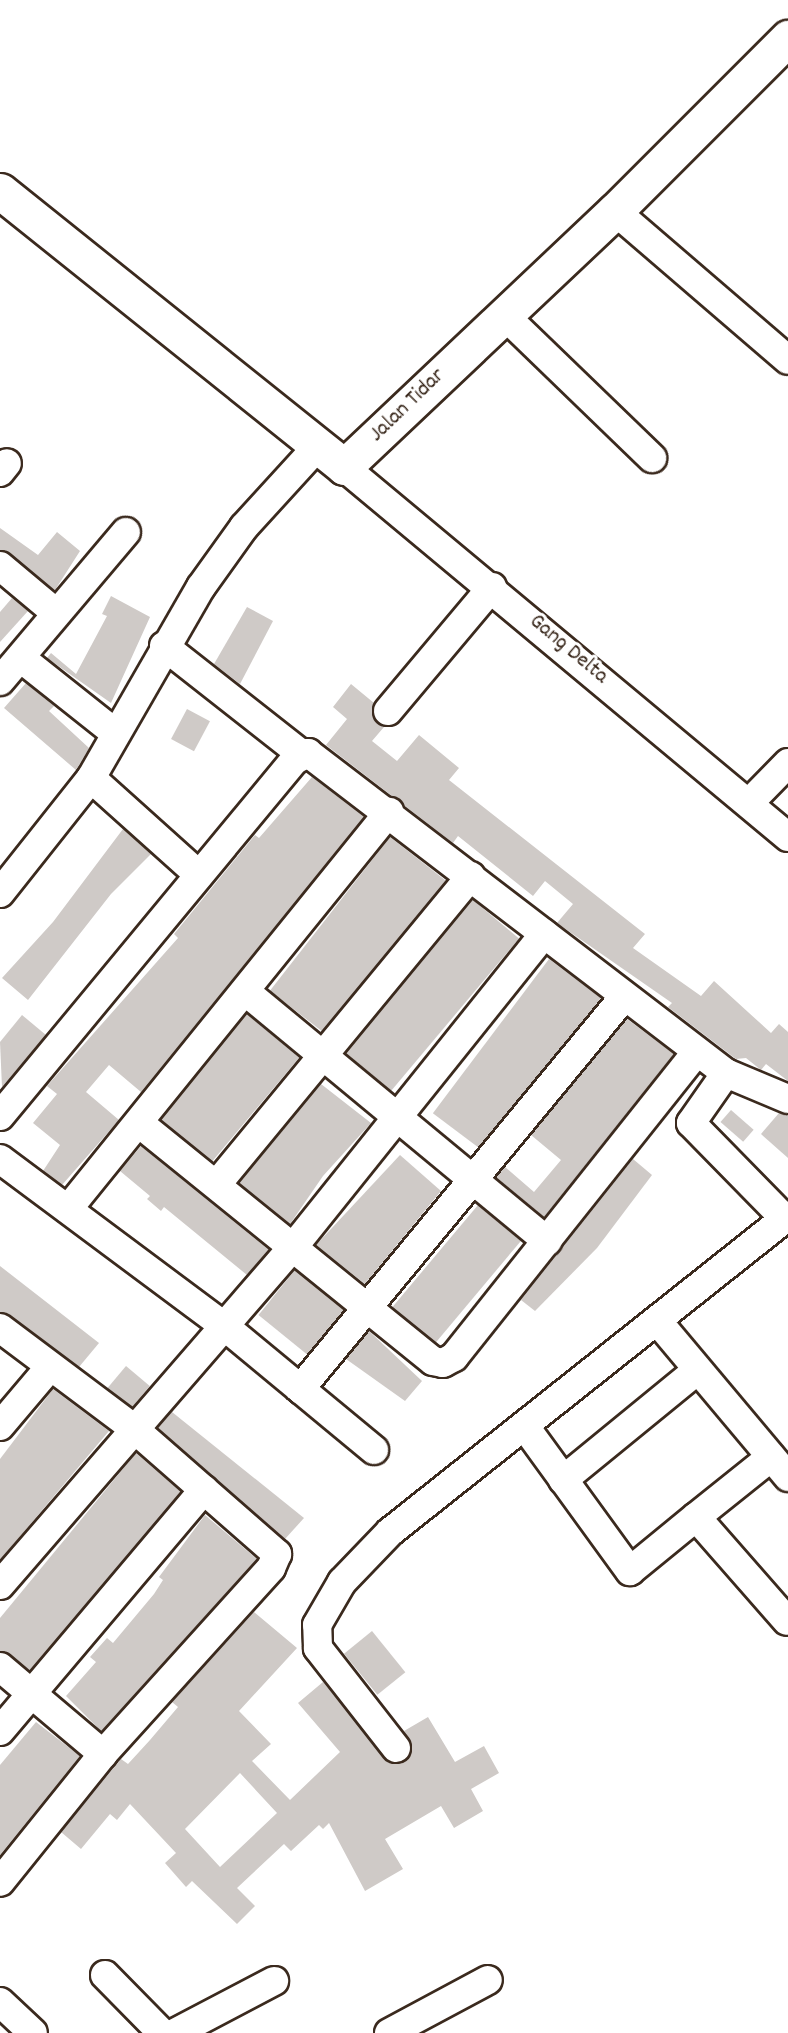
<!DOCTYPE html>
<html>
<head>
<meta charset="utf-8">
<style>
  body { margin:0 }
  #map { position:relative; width:788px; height:2033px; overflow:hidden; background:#fff; font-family:Dekko,sans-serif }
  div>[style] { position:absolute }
  .building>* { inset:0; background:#cfcac7; transform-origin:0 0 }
  .roads { filter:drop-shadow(2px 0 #3b2a1e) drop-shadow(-2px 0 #3b2a1e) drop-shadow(0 2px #3b2a1e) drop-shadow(0 -2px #3b2a1e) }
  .minor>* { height:28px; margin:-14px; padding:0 14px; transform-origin:14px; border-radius:14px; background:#fff }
  .major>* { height:35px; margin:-17.5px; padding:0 17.5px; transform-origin:17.5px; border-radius:17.5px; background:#fff }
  span { translate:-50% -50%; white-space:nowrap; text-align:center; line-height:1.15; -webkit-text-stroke:6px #fff; paint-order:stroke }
  .street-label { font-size:23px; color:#3b2a1e }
</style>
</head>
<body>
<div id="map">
  <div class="building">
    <i style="clip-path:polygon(0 528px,38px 555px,57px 532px,80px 551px,55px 590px,0 550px)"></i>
    <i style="clip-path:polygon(111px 596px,150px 617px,111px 703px,47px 658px,51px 653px,76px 674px,107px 616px,102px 614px)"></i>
    <i style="clip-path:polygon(12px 598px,28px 611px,0 642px,0 612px)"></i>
    <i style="clip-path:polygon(247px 607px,273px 621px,240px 684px,214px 664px)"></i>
    <i style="clip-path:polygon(26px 683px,54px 706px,49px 711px,89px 748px,76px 770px,4px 708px)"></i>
    <i style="clip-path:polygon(351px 684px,374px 703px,373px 717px,384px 727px,372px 741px,397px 761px,419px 735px,459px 768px,449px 780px,645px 934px,633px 948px,701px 996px,714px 981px,771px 1033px,779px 1024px,788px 1032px,788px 1081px,766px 1064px,761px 1070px,746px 1058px,736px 1059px,668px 1007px,672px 1003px,557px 923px,573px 904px,545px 881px,533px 896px,458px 836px,453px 843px,326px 745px,347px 719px,333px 707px)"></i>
    <i style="left:187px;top:709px;width:26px;height:34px;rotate:28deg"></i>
    <i style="clip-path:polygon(312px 777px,364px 817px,141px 1092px,109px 1065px,86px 1092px,119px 1120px,62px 1185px,43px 1171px,60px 1145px,33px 1123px,57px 1094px,47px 1086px,178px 938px,174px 934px,255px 835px,259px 838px)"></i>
    <i style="clip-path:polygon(123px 829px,151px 854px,111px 894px,28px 1000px,2px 978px,53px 922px)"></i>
    <i style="left:390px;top:837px;width:71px;height:195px;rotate:38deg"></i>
    <i style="left:473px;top:900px;width:60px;height:199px;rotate:40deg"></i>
    <i style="left:549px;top:959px;width:65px;height:193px;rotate:37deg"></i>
    <i style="left:247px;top:1014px;width:68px;height:136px;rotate:40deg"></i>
    <i style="clip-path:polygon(22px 1015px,46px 1035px,2px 1087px,0 1042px)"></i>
    <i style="clip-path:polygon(627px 1019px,674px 1054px,544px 1217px,496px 1177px,505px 1167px,534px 1192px,561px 1160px,531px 1135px)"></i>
    <i style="clip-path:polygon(321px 1084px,371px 1123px,323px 1176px,290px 1224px,239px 1183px)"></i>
    <i style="left:731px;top:1110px;width:30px;height:16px;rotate:41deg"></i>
    <i style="clip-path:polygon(779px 1113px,788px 1115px,788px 1158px,761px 1134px)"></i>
    <i style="clip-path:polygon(141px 1146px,269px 1250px,247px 1275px,164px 1207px,161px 1211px,147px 1199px,150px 1196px,120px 1171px)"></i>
    <i style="clip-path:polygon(400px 1155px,441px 1191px,365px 1284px,316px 1245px)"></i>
    <i style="clip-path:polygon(633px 1159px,652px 1175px,597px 1248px,535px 1311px,521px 1300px)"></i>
    <i style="left:478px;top:1205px;width:56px;height:133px;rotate:40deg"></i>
    <i style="clip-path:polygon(0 1266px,99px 1343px,79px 1367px,0 1312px)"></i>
    <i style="left:295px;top:1270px;width:63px;height:58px;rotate:39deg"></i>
    <i style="clip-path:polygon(369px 1331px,422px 1381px,405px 1401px,346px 1359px)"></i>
    <i style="left:126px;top:1366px;width:31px;height:29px;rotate:40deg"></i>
    <i style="clip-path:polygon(53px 1389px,109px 1431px,0 1560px,0 1459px)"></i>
    <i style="clip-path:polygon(172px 1412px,304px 1518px,285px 1539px,158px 1428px)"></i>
    <i style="clip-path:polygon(136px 1453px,181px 1492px,30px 1670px,0 1651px,0 1618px)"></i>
    <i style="clip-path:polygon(205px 1515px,257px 1559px,101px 1731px,66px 1696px,96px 1662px,90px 1657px,107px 1638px,113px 1643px,154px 1594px,163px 1580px,159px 1577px)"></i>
    <i style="clip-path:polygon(evenodd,254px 1612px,297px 1648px,239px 1711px,271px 1744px,252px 1761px,290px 1800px,340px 1752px,298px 1703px,323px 1682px,389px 1763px,407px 1761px,412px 1746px,404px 1731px,428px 1717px,455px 1762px,484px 1746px,499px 1773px,471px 1789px,483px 1811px,454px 1828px,441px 1806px,385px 1839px,403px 1869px,365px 1891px,329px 1823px,323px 1829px,319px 1825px,291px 1851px,284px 1844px,237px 1888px,255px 1906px,237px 1924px,192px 1881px,186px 1887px,165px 1863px,176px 1853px,130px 1804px,117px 1820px,110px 1814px,81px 1849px,61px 1832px,121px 1759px,128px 1764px,150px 1740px,178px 1707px,172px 1702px,254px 1612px,240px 1773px,277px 1813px,220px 1867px,185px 1829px,240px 1773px)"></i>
    <i style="left:372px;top:1631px;width:53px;height:36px;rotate:51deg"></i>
    <i style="clip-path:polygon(36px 1722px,80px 1756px,0 1855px,0 1765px)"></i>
  </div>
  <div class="roads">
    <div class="minor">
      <i style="left:615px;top:211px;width:228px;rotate:40.7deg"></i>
      <i style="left:504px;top:315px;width:206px;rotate:44deg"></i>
      <i style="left:344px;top:467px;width:578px;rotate:39.81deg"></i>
      <i style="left:0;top:472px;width:11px;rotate:-52deg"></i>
      <i style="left:0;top:566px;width:72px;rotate:39.9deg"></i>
      <i style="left:164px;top:646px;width:174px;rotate:38.2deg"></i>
      <i style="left:22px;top:659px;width:119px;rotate:38.5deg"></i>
      <i style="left:0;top:681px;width:195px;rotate:-49.8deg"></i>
      <i style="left:388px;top:711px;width:162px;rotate:-50deg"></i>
      <i style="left:91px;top:778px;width:145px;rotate:41.9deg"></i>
      <i style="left:749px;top:803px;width:56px;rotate:-45.7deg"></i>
      <i style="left:0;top:893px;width:147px;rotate:-51.6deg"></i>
      <i style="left:91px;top:778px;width:220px;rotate:-60.1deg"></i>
      <i style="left:201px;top:587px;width:74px;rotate:-54.4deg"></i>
      <i style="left:244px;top:527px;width:111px;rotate:-47.6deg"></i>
      <i style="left:246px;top:992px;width:391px;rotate:39.6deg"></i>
      <i style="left:726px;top:1073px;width:61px;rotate:125deg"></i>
      <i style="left:691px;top:1123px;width:133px;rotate:45.6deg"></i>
      <i style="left:0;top:1116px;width:462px;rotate:-50.4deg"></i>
      <i style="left:295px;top:760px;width:15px;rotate:-28deg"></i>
      <i style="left:308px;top:753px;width:526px;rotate:37.44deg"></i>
      <i style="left:726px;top:1073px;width:67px;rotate:22.8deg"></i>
      <i style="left:139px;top:1123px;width:378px;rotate:39deg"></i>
      <i style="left:433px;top:1361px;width:10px;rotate:11deg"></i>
      <i style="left:443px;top:1363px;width:13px;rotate:-29deg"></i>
      <i style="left:454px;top:1357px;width:390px;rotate:-51.5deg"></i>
      <i style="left:0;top:1159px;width:278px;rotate:36.7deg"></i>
      <i style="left:223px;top:1325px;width:196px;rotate:39.6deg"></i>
      <i style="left:217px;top:1184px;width:399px;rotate:-50.5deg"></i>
      <i style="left:68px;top:1209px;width:511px;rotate:-51.04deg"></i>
      <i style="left:659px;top:1323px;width:201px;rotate:50deg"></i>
      <i style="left:0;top:1328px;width:165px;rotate:36.9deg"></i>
      <i style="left:132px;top:1427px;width:193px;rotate:41.2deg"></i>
      <i style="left:277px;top:1554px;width:15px;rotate:113deg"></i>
      <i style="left:271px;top:1568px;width:251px;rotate:132.1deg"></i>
      <i style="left:103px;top:1754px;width:164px;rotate:128.8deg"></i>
      <i style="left:300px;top:1389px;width:507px;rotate:-50.44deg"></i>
      <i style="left:0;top:1426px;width:76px;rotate:-49.8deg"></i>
      <i style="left:526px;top:1428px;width:177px;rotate:54deg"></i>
      <i style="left:630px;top:1571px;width:85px;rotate:-39.3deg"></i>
      <i style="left:771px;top:1457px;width:96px;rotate:141.3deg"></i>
      <i style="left:696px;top:1517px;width:138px;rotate:48.8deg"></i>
      <i style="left:563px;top:1480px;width:172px;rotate:-39.3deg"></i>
      <i style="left:0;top:1585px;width:449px;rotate:-49.1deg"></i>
      <i style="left:294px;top:1246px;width:400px;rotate:-51.3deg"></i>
      <i style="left:0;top:1667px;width:135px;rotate:40.2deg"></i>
      <i style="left:0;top:1731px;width:316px;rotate:-49.8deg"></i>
      <i style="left:396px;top:1748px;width:127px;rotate:-128deg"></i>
      <i style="left:318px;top:1648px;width:23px;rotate:-92deg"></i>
      <i style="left:317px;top:1625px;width:50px;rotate:-59.8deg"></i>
      <i style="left:342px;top:1582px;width:69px;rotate:-46.2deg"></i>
      <i style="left:390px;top:1532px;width:508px;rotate:-38.45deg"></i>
      <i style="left:105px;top:1975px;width:81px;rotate:45.5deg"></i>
      <i style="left:0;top:2002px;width:45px;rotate:43.2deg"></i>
      <i style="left:175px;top:2033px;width:112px;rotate:-27.7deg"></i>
      <i style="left:389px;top:2033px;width:112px;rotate:-28.2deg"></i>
    </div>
    <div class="major">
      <i style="left:0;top:191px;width:441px;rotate:38.7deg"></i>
      <i style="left:344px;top:467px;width:373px;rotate:-43.4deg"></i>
      <i style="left:615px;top:211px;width:245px;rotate:-45deg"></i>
    </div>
  </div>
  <div class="street-label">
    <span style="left:408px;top:406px;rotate:-44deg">Jalan Tidar</span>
    <span style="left:568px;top:650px;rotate:40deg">Gang Delta</span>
  </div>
</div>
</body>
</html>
